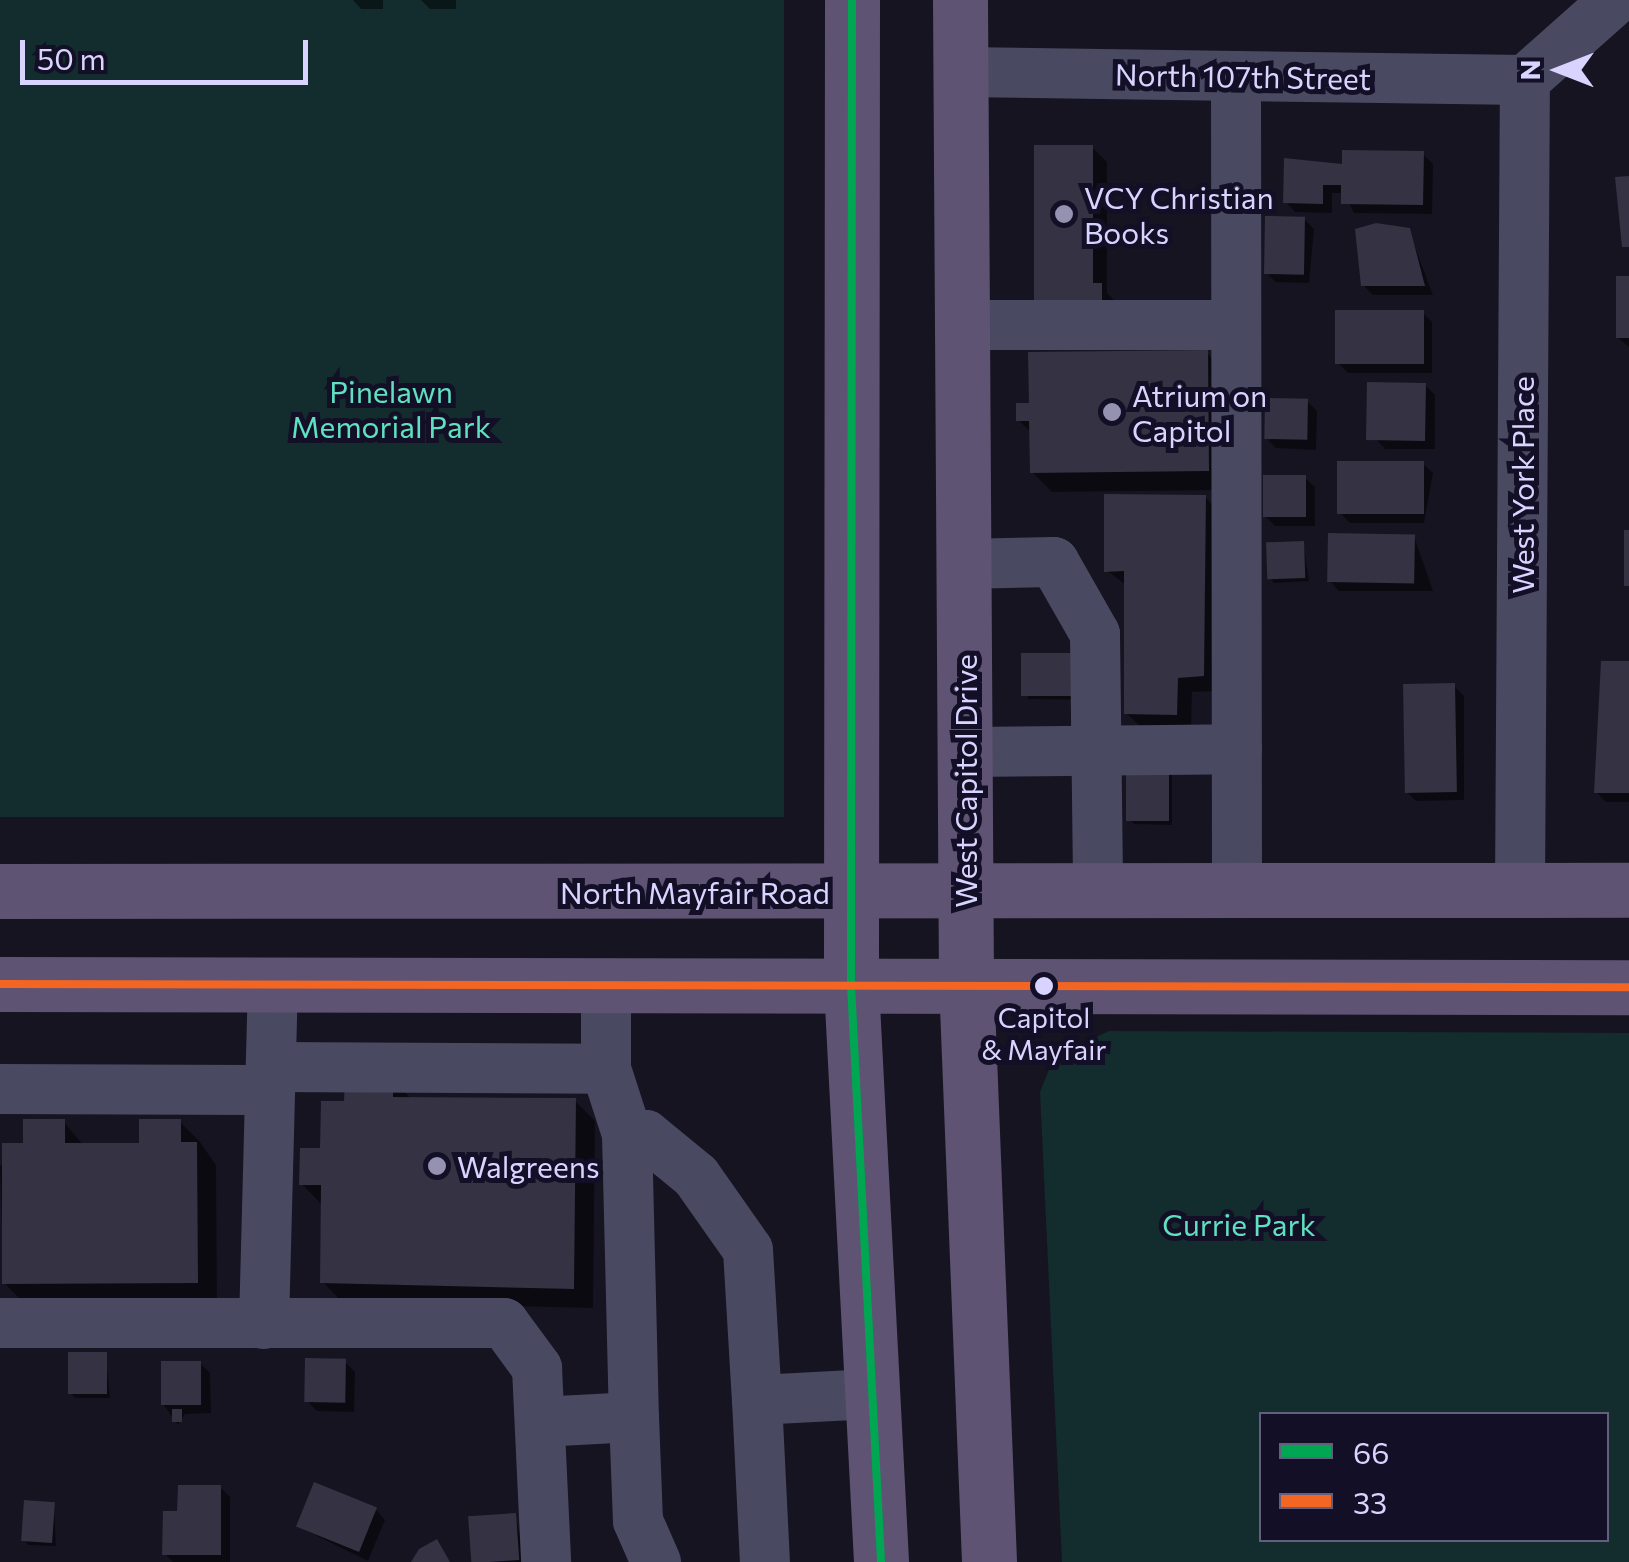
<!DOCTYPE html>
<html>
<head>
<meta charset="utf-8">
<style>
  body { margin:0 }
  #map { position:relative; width:1629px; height:1562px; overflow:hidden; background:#161421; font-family:Commissioner,sans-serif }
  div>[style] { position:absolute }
  .green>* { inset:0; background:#132c2d; transform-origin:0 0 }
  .shadow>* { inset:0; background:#0007 }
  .building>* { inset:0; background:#343243; transform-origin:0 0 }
  .minor>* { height:50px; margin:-25px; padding:0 25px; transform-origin:25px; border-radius:25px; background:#4a4962 }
  .major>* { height:55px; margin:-27.5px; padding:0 27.5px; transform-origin:27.5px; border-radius:27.5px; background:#5e5373 }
  .bus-1>* { height:8px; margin:-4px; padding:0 4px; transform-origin:4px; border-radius:4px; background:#00a651 }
  .bus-2>* { height:8px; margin:-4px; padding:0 4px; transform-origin:4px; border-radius:4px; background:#f26522 }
  .dots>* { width:28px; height:28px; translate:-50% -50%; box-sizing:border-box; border:5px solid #130f26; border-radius:50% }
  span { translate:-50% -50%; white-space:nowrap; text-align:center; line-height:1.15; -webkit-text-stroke:10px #130f26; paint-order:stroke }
  .bus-label { font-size:28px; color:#d9d4ff }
  .street-label { font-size:30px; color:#d9d4ff }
  .poi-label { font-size:30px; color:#d9d4ff }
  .left { translate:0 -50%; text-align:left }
  .park-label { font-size:30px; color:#5fe0c0 }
  .legend { position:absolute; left:1259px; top:1412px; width:350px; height:130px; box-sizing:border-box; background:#130f26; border:2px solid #625e7d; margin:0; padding:12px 18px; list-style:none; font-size:30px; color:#d9d4ff }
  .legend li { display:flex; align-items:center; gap:20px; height:50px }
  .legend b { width:50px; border:2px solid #625e7d }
  .north { position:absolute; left:1509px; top:20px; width:100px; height:100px; -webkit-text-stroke:8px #130f26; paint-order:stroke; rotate:270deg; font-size:28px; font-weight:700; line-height:40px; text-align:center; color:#d9d4ff }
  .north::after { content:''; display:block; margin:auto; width:35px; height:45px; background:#d9d4ff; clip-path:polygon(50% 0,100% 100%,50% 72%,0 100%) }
  .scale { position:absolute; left:20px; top:40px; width:288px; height:45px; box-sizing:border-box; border:5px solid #d9d4ff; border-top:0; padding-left:12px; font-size:30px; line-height:35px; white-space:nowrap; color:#d9d4ff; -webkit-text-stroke:8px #130f26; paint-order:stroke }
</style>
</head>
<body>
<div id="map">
  <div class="green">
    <i style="left:0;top:0;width:784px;height:817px"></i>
    <i style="clip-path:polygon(evenodd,1109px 1031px,1629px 1033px,1629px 1562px,1062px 1562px,1040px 1092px,1054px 1057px,1109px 1031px,1262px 1414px,1606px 1414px,1606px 1540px,1262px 1540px,1262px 1414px)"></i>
  </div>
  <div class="shadow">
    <i style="clip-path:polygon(353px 0,383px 0,383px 9px,361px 9px)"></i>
    <i style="clip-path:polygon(421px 0,456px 0,456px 9px,430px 9px)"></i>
    <i style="clip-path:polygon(1092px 147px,1107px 162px,1107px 293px,1115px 301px,1052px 329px)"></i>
    <i style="clip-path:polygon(1423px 154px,1433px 164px,1432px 214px,1354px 213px,1344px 193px,1332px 193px,1332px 213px,1295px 212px,1286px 202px,1344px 167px)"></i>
    <i style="clip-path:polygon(1304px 219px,1314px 229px,1309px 283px,1276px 282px,1266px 273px)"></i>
    <i style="clip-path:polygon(1409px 231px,1433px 295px,1373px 295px,1363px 285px)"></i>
    <i style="clip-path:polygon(1629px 278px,1629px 347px,1617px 337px)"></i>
    <i style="clip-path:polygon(1423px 313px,1432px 322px,1432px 373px,1348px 373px,1338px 363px)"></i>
    <i style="clip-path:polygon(1207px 353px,1226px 373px,1228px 490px,1052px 492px,1032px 472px,1032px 433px,1018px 420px,1031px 405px)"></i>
    <i style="clip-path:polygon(1425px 385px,1435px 395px,1435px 449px,1385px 449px,1376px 439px)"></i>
    <i style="clip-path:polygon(1307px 401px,1317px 411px,1316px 450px,1276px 448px,1266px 438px)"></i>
    <i style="clip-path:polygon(1423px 464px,1433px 473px,1424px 523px,1350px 523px,1340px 513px)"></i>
    <i style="clip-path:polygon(1305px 478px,1315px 487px,1315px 526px,1275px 526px,1265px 516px)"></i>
    <i style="clip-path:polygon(1205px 497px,1220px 512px,1218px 691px,1192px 692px,1191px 729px,1142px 728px,1126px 713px,1126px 585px,1106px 570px)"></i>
    <i style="clip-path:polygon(1414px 536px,1433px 591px,1339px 591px,1330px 581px)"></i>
    <i style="clip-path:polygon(1303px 543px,1309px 581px,1274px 583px,1270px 578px)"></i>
    <i style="clip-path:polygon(1024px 655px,1112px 700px,1028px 699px)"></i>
    <i style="clip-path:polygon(1629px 664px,1629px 802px,1606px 802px,1596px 792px)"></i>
    <i style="clip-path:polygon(1454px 686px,1464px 696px,1464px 800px,1416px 801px,1406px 791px)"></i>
    <i style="clip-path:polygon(1172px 741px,1172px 825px,1134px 824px,1130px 820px)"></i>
    <i style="clip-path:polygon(392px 1077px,412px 1100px,575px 1101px,595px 1121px,593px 1308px,342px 1302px,323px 1282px,321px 1204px,302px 1184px,347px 1104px)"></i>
    <i style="clip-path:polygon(64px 1122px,84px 1146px,141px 1146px,180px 1122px,200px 1142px,216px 1165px,217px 1302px,24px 1303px,4px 1283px,0 1166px)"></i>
    <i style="clip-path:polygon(106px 1355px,110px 1398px,75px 1398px,71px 1393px)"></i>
    <i style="clip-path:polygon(345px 1362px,355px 1372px,354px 1412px,317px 1411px,307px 1401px)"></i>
    <i style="clip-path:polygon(200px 1363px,210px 1373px,211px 1413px,185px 1414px,178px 1425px,163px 1404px)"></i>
    <i style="clip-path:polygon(220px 1487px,230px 1497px,230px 1562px,173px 1562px,165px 1554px,179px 1513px)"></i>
    <i style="clip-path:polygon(54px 1505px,56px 1546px,28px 1545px,24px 1540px)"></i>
    <i style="clip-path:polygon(376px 1510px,385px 1520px,368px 1561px,297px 1526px)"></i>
    <i style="clip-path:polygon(515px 1516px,527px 1562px,474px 1562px,471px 1519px)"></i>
  </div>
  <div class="building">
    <i style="clip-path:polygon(1034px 145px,1093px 145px,1093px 283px,1102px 283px,1102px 303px,1034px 315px)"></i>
    <i style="clip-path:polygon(1342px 150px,1424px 151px,1423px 205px,1341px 204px,1341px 185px,1323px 185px,1323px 204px,1283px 203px,1284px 158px,1342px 164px)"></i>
    <i style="clip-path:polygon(1629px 176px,1629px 247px,1622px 247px,1615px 177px)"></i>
    <i style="left:1265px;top:216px;width:40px;height:58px;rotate:1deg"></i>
    <i style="clip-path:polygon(1376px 223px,1410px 228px,1425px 286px,1361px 286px,1355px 229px)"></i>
    <i style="left:1616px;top:276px;width:13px;height:62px"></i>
    <i style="left:1335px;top:310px;width:89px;height:54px"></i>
    <i style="clip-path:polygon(1208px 350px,1209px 471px,1030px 473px,1029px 421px,1016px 421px,1016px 403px,1029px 403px,1028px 352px)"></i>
    <i style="left:1367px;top:382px;width:59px;height:58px;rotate:1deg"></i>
    <i style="left:1265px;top:398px;width:43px;height:41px;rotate:1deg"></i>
    <i style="left:1337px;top:461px;width:87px;height:53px"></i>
    <i style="left:1263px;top:475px;width:43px;height:42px"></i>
    <i style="clip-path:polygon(1104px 494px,1206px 495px,1204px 676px,1178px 678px,1177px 715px,1124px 714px,1124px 571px,1104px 572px)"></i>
    <i style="left:1624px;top:530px;width:5px;height:56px"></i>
    <i style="left:1328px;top:533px;width:87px;height:49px;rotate:1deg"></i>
    <i style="left:1304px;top:541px;width:37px;height:38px;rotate:88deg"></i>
    <i style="left:1021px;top:653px;width:88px;height:43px"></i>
    <i style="clip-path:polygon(1601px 661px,1629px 661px,1629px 793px,1594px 793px)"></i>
    <i style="left:1455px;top:683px;width:109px;height:52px;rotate:89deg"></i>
    <i style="left:1126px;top:735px;width:43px;height:86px"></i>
    <i style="clip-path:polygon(345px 1074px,393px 1074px,393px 1097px,576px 1098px,574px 1289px,320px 1283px,321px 1185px,299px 1185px,300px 1148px,320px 1148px,321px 1101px,344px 1101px)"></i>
    <i style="clip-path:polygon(23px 1119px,65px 1119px,65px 1143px,139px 1143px,139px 1119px,181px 1119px,181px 1142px,197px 1142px,198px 1283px,2px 1284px,2px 1143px,23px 1143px)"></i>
    <i style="left:107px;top:1352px;width:42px;height:39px;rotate:90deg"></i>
    <i style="left:305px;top:1358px;width:41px;height:44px;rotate:1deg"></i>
    <i style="left:161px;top:1361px;width:40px;height:44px"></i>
    <i style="left:172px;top:1409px;width:10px;height:13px"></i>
    <i style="left:314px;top:1482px;width:68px;height:48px;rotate:22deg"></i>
    <i style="clip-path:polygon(178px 1485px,221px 1485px,221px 1555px,162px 1555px,163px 1511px,177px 1511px)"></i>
    <i style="left:24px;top:1500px;width:31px;height:41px;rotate:4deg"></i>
    <i style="left:516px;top:1513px;width:47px;height:48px;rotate:86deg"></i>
    <i style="clip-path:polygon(437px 1539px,450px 1562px,411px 1562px,419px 1549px)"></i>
  </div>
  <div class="minor">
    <i style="left:960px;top:72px;width:565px;rotate:0.81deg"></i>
    <i style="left:1236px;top:76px;width:815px;rotate:89.93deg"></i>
    <i style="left:1525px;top:80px;width:120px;rotate:-41.6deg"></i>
    <i style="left:962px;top:325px;width:274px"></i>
    <i style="left:964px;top:564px;width:90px;rotate:-1.3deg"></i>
    <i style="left:1054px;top:562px;width:83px;rotate:60.3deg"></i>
    <i style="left:1095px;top:634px;width:258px;rotate:89.3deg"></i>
    <i style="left:965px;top:752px;width:272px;rotate:-0.6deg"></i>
    <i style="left:1520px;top:890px;width:810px;rotate:-89.65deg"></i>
    <i style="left:606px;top:986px;width:83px;rotate:90deg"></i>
    <i style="left:606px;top:1069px;width:68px;rotate:72.1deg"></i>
    <i style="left:627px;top:1134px;width:19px;rotate:3deg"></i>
    <i style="left:646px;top:1135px;width:65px;rotate:39.4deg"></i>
    <i style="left:696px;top:1176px;width:90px;rotate:54.9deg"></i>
    <i style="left:748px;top:1250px;width:150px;rotate:86.6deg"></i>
    <i style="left:757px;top:1400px;width:115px;rotate:-3deg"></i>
    <i style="left:271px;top:1067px;width:335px;rotate:0.3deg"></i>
    <i style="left:0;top:1089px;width:270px;rotate:0.2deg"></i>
    <i style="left:627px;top:1134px;width:283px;rotate:88.6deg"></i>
    <i style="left:0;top:1323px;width:504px"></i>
    <i style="left:504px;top:1323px;width:56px;rotate:53.7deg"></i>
    <i style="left:537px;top:1368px;width:194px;rotate:87.3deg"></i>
    <i style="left:264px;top:1324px;width:338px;rotate:-88.5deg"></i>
    <i style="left:757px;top:1400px;width:162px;rotate:87.2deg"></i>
    <i style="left:540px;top:1422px;width:94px;rotate:-3deg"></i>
    <i style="left:634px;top:1417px;width:104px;rotate:87.8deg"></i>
    <i style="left:638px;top:1521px;width:45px;rotate:66.3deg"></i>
  </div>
  <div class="major">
    <i style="left:852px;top:0;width:985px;rotate:90.06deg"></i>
    <i style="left:851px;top:985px;width:578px;rotate:87.02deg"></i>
    <i style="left:960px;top:0;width:981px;rotate:89.65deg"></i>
    <i style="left:966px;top:981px;width:581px;rotate:87.73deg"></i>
    <i style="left:0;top:891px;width:1629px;rotate:-0.04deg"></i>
    <i style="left:0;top:984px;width:1629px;rotate:0.11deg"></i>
  </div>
  <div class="bus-1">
    <i style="left:852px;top:0;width:985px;rotate:90.06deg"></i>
    <i style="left:851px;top:985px;width:578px;rotate:87.02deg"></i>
  </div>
  <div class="bus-2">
    <i style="left:0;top:984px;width:1629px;rotate:0.11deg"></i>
  </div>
  <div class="dots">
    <i style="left:1064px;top:214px;background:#9591b1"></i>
    <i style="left:1112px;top:412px;background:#9591b1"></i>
    <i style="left:1044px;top:986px;background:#d9d4ff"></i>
    <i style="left:437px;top:1166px;background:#9591b1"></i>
  </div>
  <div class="bus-label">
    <span style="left:1044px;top:1033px">Capitol<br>&amp; Mayfair</span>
  </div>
  <div class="street-label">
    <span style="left:1243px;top:76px;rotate:1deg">North 107th Street</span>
    <span style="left:1522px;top:485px;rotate:-90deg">West York Place</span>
    <span style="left:965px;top:781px;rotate:-90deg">West Capitol Drive</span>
    <span style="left:695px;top:892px">North Mayfair Road</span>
  </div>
  <div class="poi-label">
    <span class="left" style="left:1084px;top:214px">VCY Christian<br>Books</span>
    <span class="left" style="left:1132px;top:412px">Atrium on<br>Capitol</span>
    <span class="left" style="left:457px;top:1166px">Walgreens</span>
  </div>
  <div class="park-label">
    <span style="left:391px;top:408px">Pinelawn<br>Memorial Park</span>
    <span style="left:1239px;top:1224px">Currie Park</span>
  </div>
  <ul class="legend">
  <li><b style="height:12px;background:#00a651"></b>66</li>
  <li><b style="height:12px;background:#f26522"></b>33</li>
  </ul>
  <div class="north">N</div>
  <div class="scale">50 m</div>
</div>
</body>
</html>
